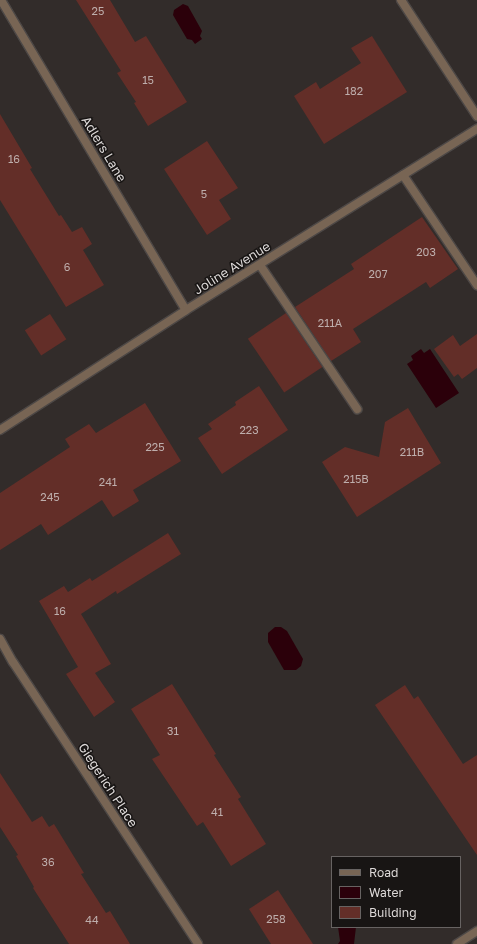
<!DOCTYPE html>
<html>
<head>
<meta charset="utf-8">
<style>
  body { margin:0 }
  #map { position:relative; width:477px; height:944px; overflow:hidden; background:#322c2a; font-family:"Golos Text",sans-serif }
  div>[style] { position:absolute }
  .water>* { inset:0; background:#2b000a }
  .building>* { inset:0; background:#632e28; transform-origin:0 0 }
  .roads { filter:drop-shadow(1px 0 #4d4846) drop-shadow(-1px 0 #4d4846) drop-shadow(0 1px #4d4846) drop-shadow(0 -1px #4d4846) }
  .lane>* { height:8px; margin:-4px; padding:0 4px; transform-origin:4px; border-radius:4px; background:#786554 }
  .street>* { height:8px; margin:-4px; padding:0 4px; transform-origin:4px; border-radius:4px; background:#786554 }
  span { translate:-50% -50%; white-space:nowrap; text-align:center; line-height:1.15; -webkit-text-stroke:3px #181514; paint-order:stroke }
  .number-label { font-size:11px; color:#beaeac }
  .number-label span { -webkit-text-stroke-width:0 }
  .street-label { font-size:13px; color:#ddd9d8 }
  .legend { position:absolute; left:331px; top:856px; width:130px; height:72px; box-sizing:border-box; background:#181514; border:1px solid #676362; margin:0; padding:5px 7px; list-style:none; font-size:12px; color:#ddd9d8 }
  .legend li { display:flex; align-items:center; gap:8px; height:20px }
  .legend b { width:20px; border:1px solid #676362 }
</style>
</head>
<body>
<div id="map">
  <div class="water">
    <i style="clip-path:polygon(183px 4px,188px 6px,202px 31px,200px 36px,202px 39px,195px 44px,192px 40px,187px 39px,173px 15px,174px 10px)"></i>
    <i style="clip-path:polygon(421px 349px,424px 353px,430px 349px,459px 393px,436px 408px,407px 364px,413px 360px,411px 356px)"></i>
    <i style="clip-path:polygon(275px 627px,281px 627px,287px 631px,303px 659px,301px 666px,296px 670px,284px 670px,268px 642px,268px 633px)"></i>
    <i style="clip-path:polygon(338px 927px,356px 927px,354px 944px,338px 944px,340px 941px)"></i>
  </div>
  <div class="building">
    <i style="clip-path:polygon(76px 0,110px 0,135px 42px,146px 36px,187px 102px,148px 126px,134px 103px,136px 102px,117px 73px,121px 71px)"></i>
    <i style="clip-path:polygon(372px 36px,407px 92px,324px 144px,294px 96px,316px 82px,320px 89px,361px 63px,351px 48px)"></i>
    <i style="clip-path:polygon(0 114px,32px 168px,30px 169px,59px 216px,61px 215px,72px 232px,82px 227px,92px 244px,83px 250px,104px 285px,66px 307px,0 200px)"></i>
    <i style="clip-path:polygon(207px 141px,238px 188px,219px 200px,231px 219px,207px 235px,164px 169px)"></i>
    <i style="clip-path:polygon(422px 217px,458px 269px,430px 288px,426px 282px,353px 329px,361px 342px,331px 361px,295px 307px,354px 269px,351px 264px)"></i>
    <i style="left:286px;top:313px;width:65px;height:46px;rotate:56deg"></i>
    <i style="left:50px;top:314px;width:30px;height:30px;rotate:57deg"></i>
    <i style="clip-path:polygon(477px 334px,477px 368px,462px 379px,458px 374px,454px 377px,434px 349px,453px 335px,460px 346px)"></i>
    <i style="clip-path:polygon(259px 386px,288px 430px,222px 474px,198px 438px,212px 429px,208px 424px,236px 405px,235px 402px)"></i>
    <i style="clip-path:polygon(145px 403px,181px 461px,133px 490px,139px 501px,113px 517px,102px 500px,48px 535px,41px 524px,0 550px,0 493px,70px 447px,65px 439px,89px 424px,96px 433px)"></i>
    <i style="clip-path:polygon(408px 408px,441px 463px,357px 517px,322px 462px,345px 447px,379px 457px,385px 422px)"></i>
    <i style="clip-path:polygon(168px 533px,181px 554px,117px 594px,116px 591px,81px 614px,111px 664px,95px 673px,115px 702px,94px 717px,66px 674px,78px 667px,39px 601px,64px 586px,68px 592px,90px 578px,92px 581px)"></i>
    <i style="clip-path:polygon(172px 684px,216px 754px,214px 755px,241px 797px,238px 799px,266px 844px,231px 866px,203px 822px,197px 826px,152px 759px,160px 755px,131px 709px)"></i>
    <i style="clip-path:polygon(405px 685px,414px 699px,418px 696px,463px 764px,477px 755px,477px 855px,375px 705px)"></i>
    <i style="clip-path:polygon(0 773px,32px 822px,42px 816px,49px 827px,54px 824px,84px 873px,81px 874px,106px 913px,110px 911px,130px 944px,69px 944px,33px 888px,34px 887px,16px 856px,18px 855px,0 827px)"></i>
    <i style="clip-path:polygon(278px 890px,313px 944px,271px 944px,249px 909px)"></i>
  </div>
  <div class="roads">
    <div class="lane">
      <i style="left:401px;top:0;width:139px;rotate:56.8deg"></i>
      <i style="left:403px;top:175px;width:133px;rotate:56.1deg"></i>
      <i style="left:260px;top:265px;width:174px;rotate:56deg"></i>
    </div>
    <div class="street">
      <i style="left:1px;top:0;width:361px;rotate:59.2deg"></i>
      <i style="left:0;top:430px;width:221px;rotate:-32.8deg"></i>
      <i style="left:186px;top:310px;width:343px;rotate:-31.9deg"></i>
      <i style="left:0;top:639px;width:26px;rotate:61deg"></i>
      <i style="left:13px;top:662px;width:337px;rotate:56.7deg"></i>
      <i style="left:457px;top:944px;width:24px;rotate:-33deg"></i>
    </div>
  </div>
  <div class="number-label">
    <span style="left:98px;top:11px">25</span>
    <span style="left:148px;top:80px">15</span>
    <span style="left:354px;top:91px">182</span>
    <span style="left:14px;top:159px">16</span>
    <span style="left:204px;top:194px">5</span>
    <span style="left:426px;top:252px">203</span>
    <span style="left:67px;top:267px">6</span>
    <span style="left:378px;top:274px">207</span>
    <span style="left:330px;top:323px">211A</span>
    <span style="left:249px;top:430px">223</span>
    <span style="left:155px;top:447px">225</span>
    <span style="left:412px;top:452px">211B</span>
    <span style="left:356px;top:479px">215B</span>
    <span style="left:108px;top:482px">241</span>
    <span style="left:50px;top:497px">245</span>
    <span style="left:60px;top:611px">16</span>
    <span style="left:173px;top:731px">31</span>
    <span style="left:217px;top:812px">41</span>
    <span style="left:48px;top:862px">36</span>
    <span style="left:276px;top:919px">258</span>
    <span style="left:92px;top:920px">44</span>
  </div>
  <div class="street-label">
    <span style="left:104px;top:149px;rotate:59deg">Adlers Lane</span>
    <span style="left:232px;top:268px;rotate:-32deg">Joline Avenue</span>
    <span style="left:108px;top:785px;rotate:57deg">Giegerich Place</span>
  </div>
  <ul class="legend">
  <li><b style="height:5px;background:#786554"></b>Road</li>
  <li><b style="height:11px;background:#2b000a"></b>Water</li>
  <li><b style="height:11px;background:#632e28"></b>Building</li>
  </ul>
</div>
</body>
</html>
